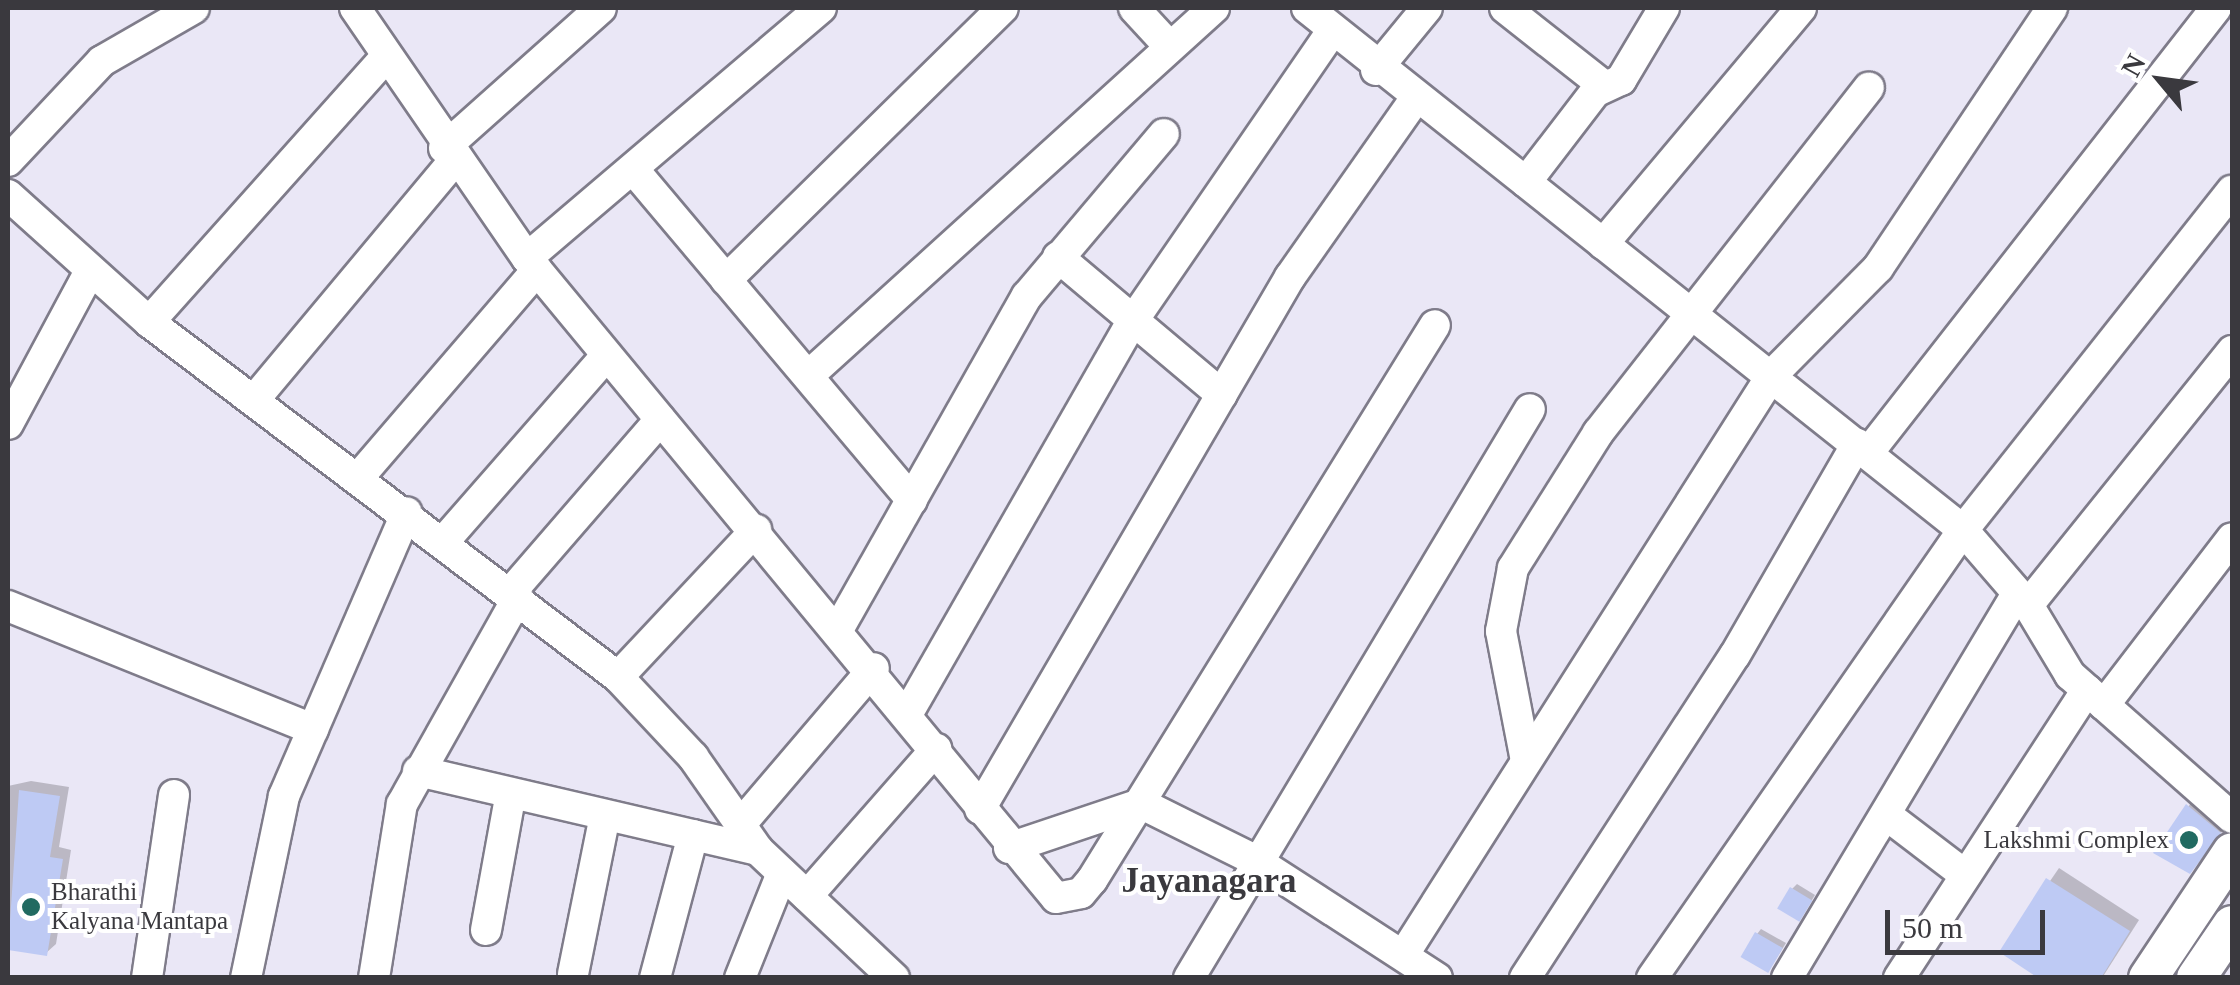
<!DOCTYPE html>
<html>
<head>
<meta charset="utf-8">
<style>
  body { margin:0 }
  #map { position:relative; width:2240px; height:985px; overflow:hidden; background:#eae7f6; font-family:Georgia,serif }
  div>[style] { position:absolute }
  .shadow>* { inset:0; background:#0003 }
  .building>* { inset:0; background:#becaf4; transform-origin:0 0 }
  .roads { filter:drop-shadow(2px 0 #7f7c8a) drop-shadow(-2px 0 #7f7c8a) drop-shadow(0 2px #7f7c8a) drop-shadow(0 -2px #7f7c8a) }
  .minor>* { height:30px; margin:-15px; padding:0 15px; transform-origin:15px; border-radius:15px; background:#fff }
  .major>* { height:38px; margin:-19px; padding:0 19px; transform-origin:19px; border-radius:19px; background:#fff }
  .dots>* { width:28px; height:28px; translate:-50% -50%; box-sizing:border-box; border:5px solid #fff; border-radius:50% }
  span { translate:-50% -50%; white-space:nowrap; text-align:center; line-height:1.15; -webkit-text-stroke:8px #fff; paint-order:stroke }
  .poi-label { font-size:25px; color:#3a393e }
  .right { translate:-100% -50%; text-align:right }
  .left { translate:0 -50%; text-align:left }
  .district-label { font-size:35px; color:#3a393e; font-weight:700 }
  .frame { position:absolute; inset:0; border:10px solid #3a393e; pointer-events:none }
  .north { position:absolute; left:2110px; top:30px; width:100px; height:100px; -webkit-text-stroke:8px #fff; paint-order:stroke; rotate:299deg; font-size:28px; font-weight:700; line-height:40px; text-align:center; color:#3a393e }
  .north::after { content:''; display:block; margin:auto; width:35px; height:45px; background:#3a393e; clip-path:polygon(50% 0,100% 100%,50% 72%,0 100%) }
  .scale { position:absolute; left:1885px; top:910px; width:160px; height:45px; box-sizing:border-box; border:5px solid #3a393e; border-top:0; padding-left:12px; font-size:30px; line-height:35px; white-space:nowrap; color:#3a393e; -webkit-text-stroke:8px #fff; paint-order:stroke }
</style>
</head>
<body>
<div id="map">
  <div class="shadow">
    <i style="clip-path:polygon(31px 781px,69px 787px,59px 847px,71px 850px,56px 944px,46px 953px,8px 947px,8px 786px)"></i>
    <i style="clip-path:polygon(2195px 797px,2227px 824px,2198px 863px,2157px 852px)"></i>
    <i style="clip-path:polygon(2059px 868px,2139px 920px,2102px 978px,2043px 978px,2002px 951px)"></i>
    <i style="clip-path:polygon(1797px 884px,1815px 895px,1804px 913px,1792px 889px)"></i>
    <i style="clip-path:polygon(1761px 929px,1786px 943px,1769px 970px,1757px 934px)"></i>
  </div>
  <div class="building">
    <i style="clip-path:polygon(19px 790px,60px 796px,50px 857px,63px 859px,47px 956px,8px 950px)"></i>
    <i style="clip-path:polygon(2186px 804px,2221px 833px,2190px 874px,2153px 853px)"></i>
    <i style="clip-path:polygon(2046px 878px,2130px 931px,2101px 978px,2038px 978px,1999px 952px)"></i>
    <i style="left:1790px;top:887px;width:26px;height:25px;rotate:31deg"></i>
    <i style="left:1755px;top:932px;width:32px;height:29px;rotate:30deg"></i>
  </div>
  <div class="roads">
    <div class="minor">
      <i style="left:355px;top:8px;width:303px;rotate:55.5deg"></i>
      <i style="left:527px;top:258px;width:830px;rotate:50.42deg"></i>
      <i style="left:1056px;top:898px;width:25px;rotate:-11deg"></i>
      <i style="left:1081px;top:893px;width:17px;rotate:-50deg"></i>
      <i style="left:1092px;top:880px;width:652px;rotate:-58.28deg"></i>
      <i style="left:1134px;top:8px;width:53px;rotate:47.3deg"></i>
      <i style="left:1307px;top:8px;width:838px;rotate:38.51deg"></i>
      <i style="left:1963px;top:530px;width:99px;rotate:49.1deg"></i>
      <i style="left:2028px;top:605px;width:82px;rotate:59deg"></i>
      <i style="left:2070px;top:675px;width:216px;rotate:41.4deg"></i>
      <i style="left:1505px;top:8px;width:125px;rotate:38.2deg"></i>
      <i style="left:1376px;top:70px;width:80px;rotate:-50.6deg"></i>
      <i style="left:444px;top:148px;width:210px;rotate:-41.7deg"></i>
      <i style="left:8px;top:161px;width:137px;rotate:-46.8deg"></i>
      <i style="left:102px;top:61px;width:106px;rotate:-29.9deg"></i>
      <i style="left:633px;top:169px;width:433px;rotate:49.9deg"></i>
      <i style="left:1526px;top:182px;width:113px;rotate:-52.5deg"></i>
      <i style="left:1595px;top:92px;width:29px;rotate:-25deg"></i>
      <i style="left:1621px;top:80px;width:84px;rotate:-59.2deg"></i>
      <i style="left:8px;top:195px;width:190px;rotate:42deg"></i>
      <i style="left:149px;top:322px;width:588px;rotate:37.12deg"></i>
      <i style="left:618px;top:677px;width:110px;rotate:46.8deg"></i>
      <i style="left:693px;top:757px;width:113px;rotate:55deg"></i>
      <i style="left:758px;top:850px;width:187px;rotate:43.3deg"></i>
      <i style="left:1603px;top:244px;width:308px;rotate:-50deg"></i>
      <i style="left:1058px;top:257px;width:214px;rotate:40.1deg"></i>
      <i style="left:527px;top:258px;width:386px;rotate:-40.4deg"></i>
      <i style="left:726px;top:280px;width:388px;rotate:-44.5deg"></i>
      <i style="left:149px;top:322px;width:354px;rotate:-48.2deg"></i>
      <i style="left:808px;top:376px;width:548px;rotate:-42.19deg"></i>
      <i style="left:254px;top:400px;width:310px;rotate:-50.1deg"></i>
      <i style="left:8px;top:424px;width:174px;rotate:-61.8deg"></i>
      <i style="left:1868px;top:453px;width:565px;rotate:-51.97deg"></i>
      <i style="left:359px;top:477px;width:273px;rotate:-49.3deg"></i>
      <i style="left:445px;top:540px;width:244px;rotate:-48.8deg"></i>
      <i style="left:511px;top:592px;width:228px;rotate:-49.1deg"></i>
      <i style="left:2028px;top:605px;width:326px;rotate:-51.2deg"></i>
      <i style="left:8px;top:606px;width:329px;rotate:22deg"></i>
      <i style="left:840px;top:626px;width:379px;rotate:-60.5deg"></i>
      <i style="left:1027px;top:296px;width:212px;rotate:-49.8deg"></i>
      <i style="left:618px;top:677px;width:202px;rotate:-46.8deg"></i>
      <i style="left:2104px;top:705px;width:210px;rotate:-52.5deg"></i>
      <i style="left:909px;top:711px;width:445px;rotate:-60.2deg"></i>
      <i style="left:1130px;top:325px;width:357px;rotate:-55.5deg"></i>
      <i style="left:1526px;top:761px;width:132px;rotate:-100.9deg"></i>
      <i style="left:1501px;top:631px;width:64px;rotate:-79.2deg"></i>
      <i style="left:1513px;top:568px;width:160px;rotate:-57.8deg"></i>
      <i style="left:1598px;top:433px;width:439px;rotate:-51.9deg"></i>
      <i style="left:418px;top:771px;width:349px;rotate:13.1deg"></i>
      <i style="left:1142px;top:804px;width:126px;rotate:26.4deg"></i>
      <i style="left:1255px;top:860px;width:217px;rotate:33deg"></i>
      <i style="left:980px;top:809px;width:616px;rotate:-59.77deg"></i>
      <i style="left:1290px;top:277px;width:218px;rotate:-54.9deg"></i>
      <i style="left:1889px;top:817px;width:96px;rotate:37.3deg"></i>
      <i style="left:740px;top:825px;width:206px;rotate:-49.5deg"></i>
      <i style="left:1009px;top:848px;width:129px;rotate:-18.6deg"></i>
      <i style="left:807px;top:896px;width:196px;rotate:-48.7deg"></i>
      <i style="left:486px;top:930px;width:139px;rotate:-79.7deg"></i>
      <i style="left:1406px;top:951px;width:682px;rotate:-57.57deg"></i>
      <i style="left:1772px;top:375px;width:151px;rotate:-45.3deg"></i>
      <i style="left:1878px;top:268px;width:313px;rotate:-56.2deg"></i>
      <i style="left:573px;top:974px;width:162px;rotate:-78.6deg"></i>
      <i style="left:147px;top:978px;width:185px;rotate:-81.6deg"></i>
      <i style="left:246px;top:978px;width:186px;rotate:-78.2deg"></i>
      <i style="left:284px;top:796px;width:309px;rotate:-66.6deg"></i>
      <i style="left:374px;top:978px;width:176px;rotate:-80.9deg"></i>
      <i style="left:402px;top:804px;width:237px;rotate:-60.7deg"></i>
      <i style="left:655px;top:978px;width:148px;rotate:-75.1deg"></i>
      <i style="left:740px;top:978px;width:113px;rotate:-68.2deg"></i>
      <i style="left:1189px;top:978px;width:663px;rotate:-59.07deg"></i>
      <i style="left:1525px;top:978px;width:385px;rotate:-57deg"></i>
      <i style="left:1735px;top:655px;width:244px;rotate:-60deg"></i>
      <i style="left:1652px;top:978px;width:545px;rotate:-55.23deg"></i>
      <i style="left:1963px;top:530px;width:433px;rotate:-51.6deg"></i>
      <i style="left:1787px;top:978px;width:448px;rotate:-59.1deg"></i>
      <i style="left:1899px;top:978px;width:344px;rotate:-56.9deg"></i>
    </div>
    <div class="major">
      <i style="left:2148px;top:978px;width:151px;rotate:-56.3deg"></i>
      <i style="left:2196px;top:978px;width:64px;rotate:-55.8deg"></i>
    </div>
  </div>
  <div class="dots">
    <i style="left:2189px;top:840px;background:#216a61"></i>
    <i style="left:31px;top:907px;background:#216a61"></i>
  </div>
  <div class="poi-label">
    <span class="right" style="left:2169px;top:840px">Lakshmi Complex</span>
    <span class="left" style="left:51px;top:907px">Bharathi<br>Kalyana Mantapa</span>
  </div>
  <div class="district-label">
    <span style="left:1209px;top:881px">Jayanagara</span>
  </div>
  <div class="frame"></div>
  <div class="north">N</div>
  <div class="scale">50 m</div>
</div>
</body>
</html>
